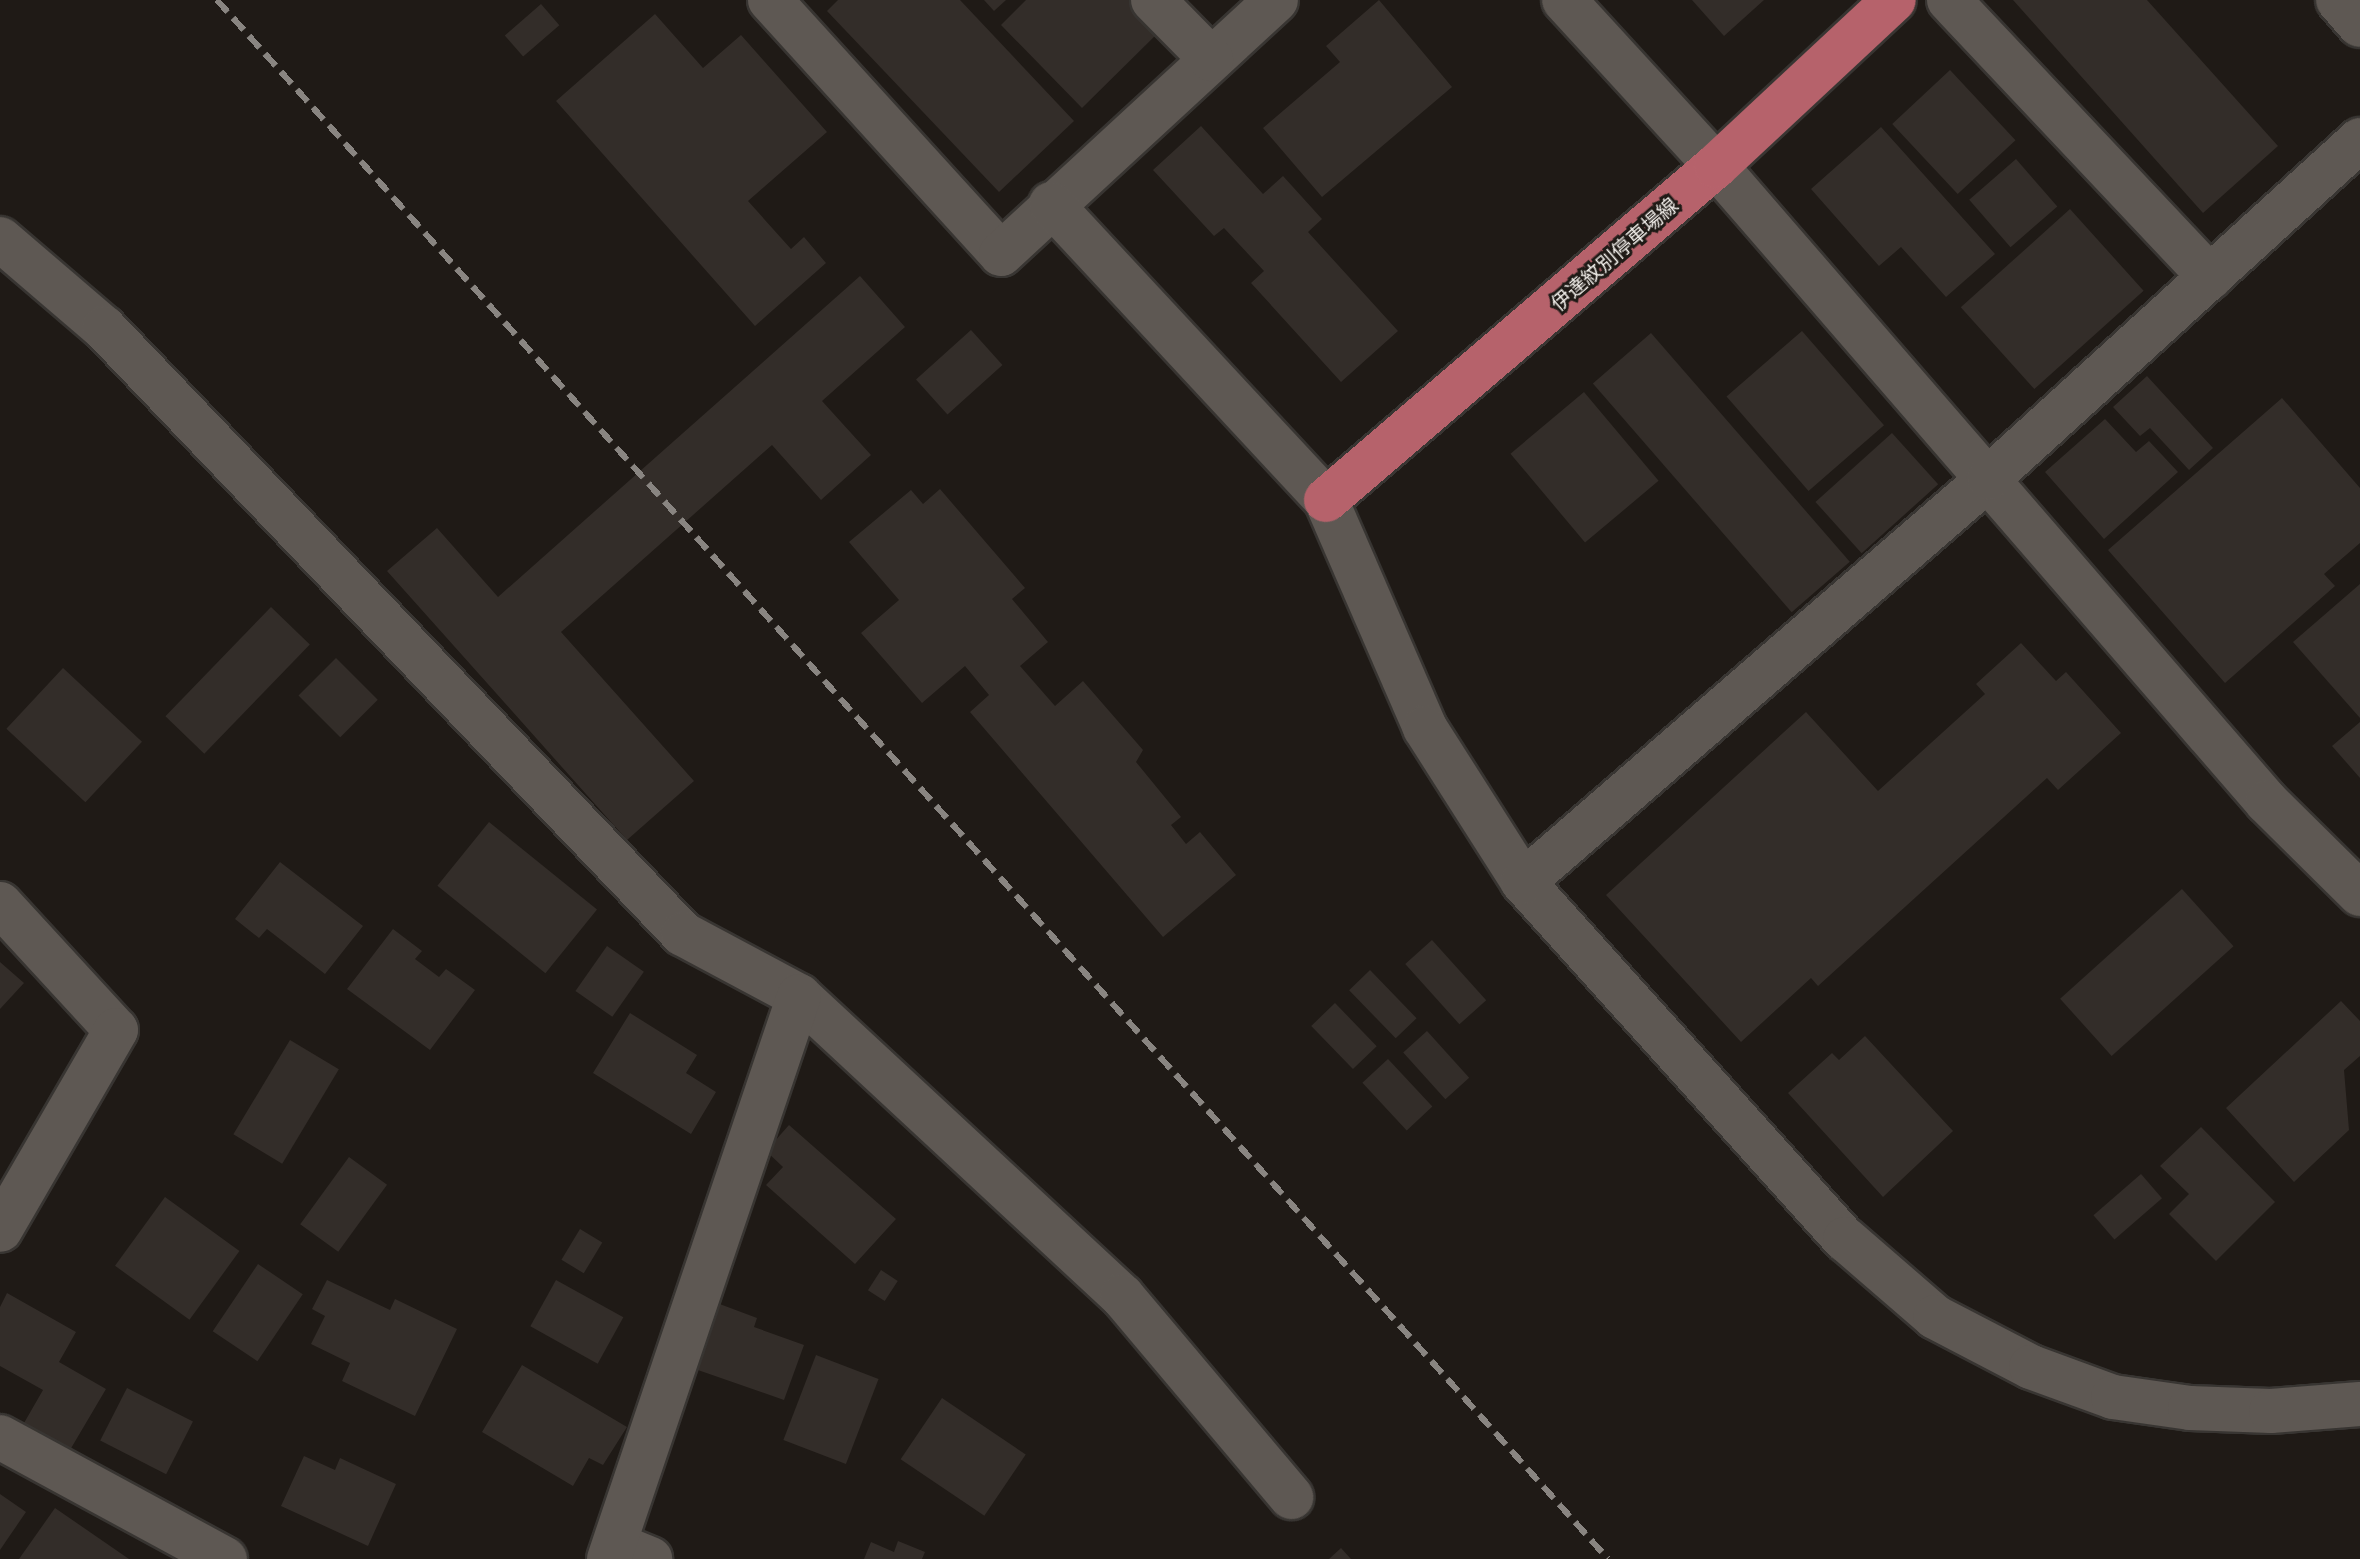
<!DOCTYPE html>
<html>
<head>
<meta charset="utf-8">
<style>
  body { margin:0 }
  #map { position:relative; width:2360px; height:1559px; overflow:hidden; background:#1f1a16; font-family:"PT Serif","Noto Sans JP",serif }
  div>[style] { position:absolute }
  .building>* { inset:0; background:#332d29; transform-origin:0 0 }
  .roads { filter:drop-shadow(2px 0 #383532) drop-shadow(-2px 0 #383532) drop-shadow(0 2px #383532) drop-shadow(0 -2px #383532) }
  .minor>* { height:44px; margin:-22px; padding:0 22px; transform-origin:22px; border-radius:22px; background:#5e5853 }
  .major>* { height:44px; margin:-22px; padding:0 22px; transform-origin:22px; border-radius:22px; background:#b6626b }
  .rail>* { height:6px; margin-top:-3px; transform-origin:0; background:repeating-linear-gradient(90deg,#898581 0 16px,transparent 0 24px) }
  span { translate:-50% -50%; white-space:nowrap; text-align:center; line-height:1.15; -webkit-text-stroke:6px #1f1a16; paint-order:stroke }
  .street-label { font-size:20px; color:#f3f0ec }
</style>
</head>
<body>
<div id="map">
  <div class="building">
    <i style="clip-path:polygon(838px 0,960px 0,1074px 121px,999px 192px,827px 11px)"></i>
    <i style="clip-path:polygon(984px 0,1006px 0,994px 11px)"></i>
    <i style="clip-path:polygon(1026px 0,1135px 0,1163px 28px,1082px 108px,1001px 25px)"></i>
    <i style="clip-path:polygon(1379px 0,1452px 87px,1322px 197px,1263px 128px,1340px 62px,1326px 46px)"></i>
    <i style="clip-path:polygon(1692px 0,1764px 0,1724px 36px)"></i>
    <i style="clip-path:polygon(2013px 0,2147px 0,2278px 146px,2203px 213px)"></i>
    <i style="left:541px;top:4px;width:28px;height:48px;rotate:49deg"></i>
    <i style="clip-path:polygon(655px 14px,703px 68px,741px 35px,827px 132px,748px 201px,791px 249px,804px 237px,826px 263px,755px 326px,556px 101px)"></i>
    <i style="left:1950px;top:70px;width:96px;height:79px;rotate:47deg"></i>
    <i style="clip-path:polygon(1201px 126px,1263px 194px,1283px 176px,1322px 219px,1308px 232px,1398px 331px,1341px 382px,1251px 283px,1264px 271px,1224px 228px,1214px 236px,1153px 170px)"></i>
    <i style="clip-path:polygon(1881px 127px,1995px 254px,1946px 297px,1901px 247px,1879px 266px,1811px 189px)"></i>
    <i style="left:2016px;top:159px;width:63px;height:62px;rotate:49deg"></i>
    <i style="left:2070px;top:209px;width:110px;height:147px;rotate:48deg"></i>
    <i style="clip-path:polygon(860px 276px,905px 327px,822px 401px,871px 455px,821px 500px,772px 445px,561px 632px,694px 781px,627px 840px,387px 571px,437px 528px,498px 597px)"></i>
    <i style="left:971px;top:330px;width:47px;height:74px;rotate:48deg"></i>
    <i style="left:1802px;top:331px;width:125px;height:100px;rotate:49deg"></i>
    <i style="left:1651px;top:333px;width:303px;height:77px;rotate:49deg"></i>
    <i style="clip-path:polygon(2147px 376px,2213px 448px,2189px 470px,2150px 428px,2140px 436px,2113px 407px)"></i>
    <i style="left:1584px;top:392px;width:116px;height:96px;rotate:50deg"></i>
    <i style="clip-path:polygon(2282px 398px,2360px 488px,2360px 543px,2324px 574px,2335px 586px,2225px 683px,2108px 550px)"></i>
    <i style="clip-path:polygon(2105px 419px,2136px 452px,2149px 441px,2178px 472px,2104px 539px,2045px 472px)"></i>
    <i style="left:1892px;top:433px;width:69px;height:103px;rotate:48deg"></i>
    <i style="clip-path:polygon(940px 489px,1025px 588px,1012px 599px,1048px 642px,1020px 666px,1055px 706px,1083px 681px,1143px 750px,1136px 762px,1181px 817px,1171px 825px,1186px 844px,1200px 832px,1236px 875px,1163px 937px,970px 712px,989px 695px,965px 666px,922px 703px,861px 633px,899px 600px,849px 542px,911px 490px,923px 504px)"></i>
    <i style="clip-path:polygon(2360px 584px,2360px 718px,2293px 642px)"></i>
    <i style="left:271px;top:607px;width:54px;height:152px;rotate:44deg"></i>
    <i style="clip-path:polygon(2021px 643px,2056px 681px,2066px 672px,2121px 733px,2058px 790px,2047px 778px,1818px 986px,1811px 978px,1741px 1042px,1606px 895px,1806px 712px,1878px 791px,1985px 694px,1976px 684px)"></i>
    <i style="left:336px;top:658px;width:59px;height:53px;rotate:45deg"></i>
    <i style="left:63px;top:668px;width:108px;height:83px;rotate:43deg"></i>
    <i style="clip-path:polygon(2360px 722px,2360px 778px,2332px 746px)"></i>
    <i style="left:489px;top:822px;width:139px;height:82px;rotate:39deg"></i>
    <i style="clip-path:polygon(280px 862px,363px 926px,325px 974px,267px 929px,259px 938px,235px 919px)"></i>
    <i style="left:2182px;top:889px;width:77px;height:164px;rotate:48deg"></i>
    <i style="clip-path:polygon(393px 929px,422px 951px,415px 959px,439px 977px,446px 969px,475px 990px,430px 1050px,347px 989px)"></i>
    <i style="left:1432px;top:940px;width:81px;height:36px;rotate:48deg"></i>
    <i style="left:607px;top:946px;width:45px;height:55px;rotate:35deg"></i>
    <i style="clip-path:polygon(0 962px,24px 983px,0 1009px)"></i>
    <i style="left:1370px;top:970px;width:67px;height:29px;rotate:46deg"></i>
    <i style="clip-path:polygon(2341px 1001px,2360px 1021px,2360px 1056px,2344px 1070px,2349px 1130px,2294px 1182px,2226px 1108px)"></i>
    <i style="left:1335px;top:1003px;width:60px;height:33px;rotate:46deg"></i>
    <i style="clip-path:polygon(630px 1013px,697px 1055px,686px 1073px,716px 1092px,691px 1134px,593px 1073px)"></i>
    <i style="left:1427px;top:1031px;width:63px;height:32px;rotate:48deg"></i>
    <i style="clip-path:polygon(1865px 1036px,1953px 1131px,1883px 1197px,1788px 1093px,1832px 1053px,1839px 1060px)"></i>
    <i style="left:290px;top:1040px;width:57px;height:110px;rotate:31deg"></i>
    <i style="left:1388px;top:1059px;width:65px;height:35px;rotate:47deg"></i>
    <i style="clip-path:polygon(789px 1125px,896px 1219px,855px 1264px,766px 1185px,783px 1167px,766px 1151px)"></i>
    <i style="clip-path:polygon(2201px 1127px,2275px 1202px,2216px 1261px,2169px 1214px,2189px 1194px,2160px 1166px)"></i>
    <i style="left:349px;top:1157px;width:47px;height:83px;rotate:36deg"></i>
    <i style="left:2141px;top:1174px;width:32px;height:63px;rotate:49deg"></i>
    <i style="left:165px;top:1197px;width:92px;height:85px;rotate:36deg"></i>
    <i style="left:580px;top:1229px;width:26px;height:36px;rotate:31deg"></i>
    <i style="left:258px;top:1264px;width:54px;height:81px;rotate:34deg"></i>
    <i style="left:881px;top:1270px;width:20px;height:24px;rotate:33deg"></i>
    <i style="clip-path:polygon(327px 1280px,390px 1310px,395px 1299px,457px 1329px,415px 1416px,342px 1381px,350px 1363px,311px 1344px,325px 1316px,312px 1309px)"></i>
    <i style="left:556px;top:1280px;width:77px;height:53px;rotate:29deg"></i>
    <i style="clip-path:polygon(7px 1293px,76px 1332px,59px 1362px,106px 1389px,70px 1450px,24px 1423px,43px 1390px,0 1366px,0 1307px)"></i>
    <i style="clip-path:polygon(717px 1303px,757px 1318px,754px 1327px,804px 1345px,784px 1400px,695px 1369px)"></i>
    <i style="left:816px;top:1355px;width:67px;height:91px;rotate:21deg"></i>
    <i style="clip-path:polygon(522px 1365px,627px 1427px,603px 1465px,589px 1458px,573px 1486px,482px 1432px)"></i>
    <i style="left:127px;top:1388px;width:74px;height:59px;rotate:27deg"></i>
    <i style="left:942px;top:1398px;width:101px;height:74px;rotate:34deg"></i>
    <i style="clip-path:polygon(304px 1456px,335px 1470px,340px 1458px,396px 1484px,368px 1546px,281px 1506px)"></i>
    <i style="clip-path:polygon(0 1494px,26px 1512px,0 1550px)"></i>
    <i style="clip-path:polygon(55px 1508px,129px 1559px,19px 1559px)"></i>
    <i style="clip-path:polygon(898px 1541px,925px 1552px,922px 1559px,864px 1559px,871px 1542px,894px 1552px)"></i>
    <i style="clip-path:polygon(1341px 1548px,1351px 1559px,1329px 1559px)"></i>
  </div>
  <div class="roads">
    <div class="minor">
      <i style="left:770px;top:0;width:343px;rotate:47.7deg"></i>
      <i style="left:1001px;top:254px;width:374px;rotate:-42.7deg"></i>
      <i style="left:1153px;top:0;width:83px;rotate:45.5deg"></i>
      <i style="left:1564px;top:0;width:225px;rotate:47.5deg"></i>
      <i style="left:1716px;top:166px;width:841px;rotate:49.1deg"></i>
      <i style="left:2267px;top:802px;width:131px;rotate:44.7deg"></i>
      <i style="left:1949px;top:0;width:381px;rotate:46.7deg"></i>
      <i style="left:2338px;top:0;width:33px;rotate:49deg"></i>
      <i style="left:1051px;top:204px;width:404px;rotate:47.1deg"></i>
      <i style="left:1326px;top:500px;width:249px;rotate:66.5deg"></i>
      <i style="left:1425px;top:728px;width:183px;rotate:57.5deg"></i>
      <i style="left:1523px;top:882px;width:481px;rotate:48deg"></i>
      <i style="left:1845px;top:1239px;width:119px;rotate:40.9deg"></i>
      <i style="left:1935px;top:1317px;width:108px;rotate:27.5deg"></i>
      <i style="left:2031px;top:1367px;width:87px;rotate:20.1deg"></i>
      <i style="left:2113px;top:1397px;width:78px;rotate:8.1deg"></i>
      <i style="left:2190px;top:1408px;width:81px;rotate:2.1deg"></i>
      <i style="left:2271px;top:1411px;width:89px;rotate:-4.5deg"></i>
      <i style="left:0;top:239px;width:137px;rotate:40.6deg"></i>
      <i style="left:104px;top:328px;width:838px;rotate:46.31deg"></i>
      <i style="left:683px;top:934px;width:132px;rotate:28.1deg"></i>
      <i style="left:799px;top:996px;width:441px;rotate:42.9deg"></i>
      <i style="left:1122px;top:1296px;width:263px;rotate:49.9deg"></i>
      <i style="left:1523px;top:882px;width:617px;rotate:-40.92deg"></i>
      <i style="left:1989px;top:478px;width:502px;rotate:-42.34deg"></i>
      <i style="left:0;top:904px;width:171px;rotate:47.4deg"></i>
      <i style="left:116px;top:1030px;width:231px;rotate:120.1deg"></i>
      <i style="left:0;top:1437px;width:256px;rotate:28.5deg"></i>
      <i style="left:616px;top:1545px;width:37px;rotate:22deg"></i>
      <i style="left:609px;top:1559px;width:594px;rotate:-71.35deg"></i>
    </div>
    <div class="major">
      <i style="left:1326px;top:500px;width:513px;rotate:-40.58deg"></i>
      <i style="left:1716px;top:166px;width:243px;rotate:-43deg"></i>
    </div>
  </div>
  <div class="rail">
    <i style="left:217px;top:0;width:2089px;rotate:48.26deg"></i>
  </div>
  <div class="street-label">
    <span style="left:1614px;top:254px;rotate:-41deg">伊達紋別停車場線</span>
  </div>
</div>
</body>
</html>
